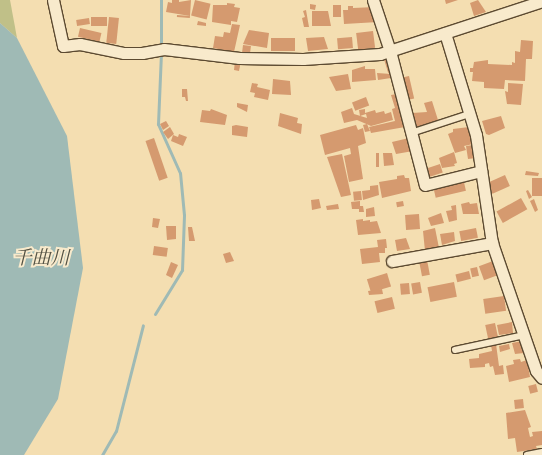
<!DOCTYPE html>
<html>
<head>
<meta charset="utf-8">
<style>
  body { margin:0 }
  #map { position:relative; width:542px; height:455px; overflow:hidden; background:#f4deb1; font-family:Vollkorn,"Noto Serif JP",serif }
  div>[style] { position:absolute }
  .green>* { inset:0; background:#c0c088 }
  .water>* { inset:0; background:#9fbab5 }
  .stream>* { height:3px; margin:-1.5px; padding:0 1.5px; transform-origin:1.5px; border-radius:1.5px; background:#9fbab5 }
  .building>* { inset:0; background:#d59a6f; transform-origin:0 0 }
  .roads { filter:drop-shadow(1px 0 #5c4a31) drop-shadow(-1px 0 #5c4a31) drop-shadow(0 1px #5c4a31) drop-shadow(0 -1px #5c4a31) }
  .service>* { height:5.5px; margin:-2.75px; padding:0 2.75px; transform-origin:2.75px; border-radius:2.75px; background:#f8eacc }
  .minor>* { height:11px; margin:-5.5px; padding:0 5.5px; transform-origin:5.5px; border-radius:5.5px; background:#f8eacc }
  span { translate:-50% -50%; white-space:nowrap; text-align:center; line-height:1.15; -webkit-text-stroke:4px #f8eacc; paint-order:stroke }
  .water-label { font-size:19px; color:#525143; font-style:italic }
</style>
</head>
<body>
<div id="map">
  <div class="green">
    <i style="clip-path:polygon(0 0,10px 0,17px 38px,0 23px)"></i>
  </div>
  <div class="water">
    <i style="clip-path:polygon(0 23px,17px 38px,67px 136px,83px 268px,58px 399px,24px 455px,0 455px)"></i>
  </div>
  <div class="stream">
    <i style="left:161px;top:47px;width:47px;rotate:-90deg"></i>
    <i style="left:155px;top:314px;width:52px;rotate:-58.5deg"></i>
    <i style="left:182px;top:270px;width:55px;rotate:-87.9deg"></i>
    <i style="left:184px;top:215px;width:42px;rotate:-95.4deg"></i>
    <i style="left:180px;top:173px;width:54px;rotate:-114.2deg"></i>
    <i style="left:158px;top:124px;width:71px;rotate:-87.6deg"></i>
    <i style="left:102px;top:455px;width:28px;rotate:-60deg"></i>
    <i style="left:116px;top:431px;width:109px;rotate:-75.7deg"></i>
  </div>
  <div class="building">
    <i style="clip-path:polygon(172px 0,179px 0,179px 2px,191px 0,190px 16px,166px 12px,168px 2px,172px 3px)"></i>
    <i style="left:195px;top:0;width:16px;height:16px;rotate:14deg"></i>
    <i style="clip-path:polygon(445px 0,458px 0,446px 4px)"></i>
    <i style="clip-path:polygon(478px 0,486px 12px,474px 16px,470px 3px)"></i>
    <i style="clip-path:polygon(227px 3px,235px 4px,234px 7px,240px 8px,237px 22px,231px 21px,231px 25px,212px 22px,213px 5px,227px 5px)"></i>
    <i style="clip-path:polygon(310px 4px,316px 5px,315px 10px,310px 9px)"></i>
    <i style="left:333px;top:5px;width:8px;height:12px"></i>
    <i style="clip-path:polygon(348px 6px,353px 6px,353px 8px,375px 7px,378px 22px,344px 24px,343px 10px,348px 10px)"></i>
    <i style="clip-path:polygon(306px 10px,309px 27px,304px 27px,302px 18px,305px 17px,303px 11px)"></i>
    <i style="clip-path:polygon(312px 11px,328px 11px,331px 26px,312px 26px)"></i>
    <i style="left:177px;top:15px;width:13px;height:2px;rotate:4deg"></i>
    <i style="left:107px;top:17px;width:9px;height:16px;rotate:90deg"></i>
    <i style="left:109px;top:17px;width:10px;height:26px;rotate:6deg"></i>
    <i style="left:89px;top:18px;width:6px;height:13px;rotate:81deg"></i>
    <i style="clip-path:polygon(198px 21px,206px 23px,206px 26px,197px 25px)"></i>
    <i style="clip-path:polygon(232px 24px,240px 25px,234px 52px,213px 48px,215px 36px,223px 37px,224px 32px,230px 33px)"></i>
    <i style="left:80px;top:28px;width:22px;height:9px;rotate:13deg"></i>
    <i style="clip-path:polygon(249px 30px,269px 33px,267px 48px,243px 44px)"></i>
    <i style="left:373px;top:31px;width:17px;height:17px;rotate:83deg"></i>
    <i style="clip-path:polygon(324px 37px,328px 49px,308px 51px,306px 38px)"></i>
    <i style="left:352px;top:37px;width:11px;height:15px;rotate:85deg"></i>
    <i style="left:271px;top:38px;width:24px;height:13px"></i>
    <i style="clip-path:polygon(521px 40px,533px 41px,532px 59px,526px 59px,525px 81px,505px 80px,504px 89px,484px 88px,484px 82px,472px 81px,473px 72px,470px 72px,470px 68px,473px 68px,474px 62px,488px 60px,488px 64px,512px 65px,512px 62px,515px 63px,515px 51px,520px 52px)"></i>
    <i style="left:243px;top:45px;width:8px;height:8px;rotate:7deg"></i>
    <i style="left:386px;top:59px;width:14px;height:2px;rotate:73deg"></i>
    <i style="clip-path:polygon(235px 61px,241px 61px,239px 71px,234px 70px)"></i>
    <i style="clip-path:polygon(365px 66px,365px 69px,375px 69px,376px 80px,352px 82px,352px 70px)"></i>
    <i style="clip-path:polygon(377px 73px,391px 74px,391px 78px,378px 80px)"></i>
    <i style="clip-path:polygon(348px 74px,351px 89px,336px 91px,329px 77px)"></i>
    <i style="left:409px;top:76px;width:23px;height:9px;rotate:77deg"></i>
    <i style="clip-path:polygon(273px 79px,290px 81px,291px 95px,272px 94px)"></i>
    <i style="clip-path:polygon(252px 83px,258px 84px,257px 87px,270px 90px,268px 100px,254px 97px,255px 93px,250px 92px)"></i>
    <i style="clip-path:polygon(508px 83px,523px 84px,521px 105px,507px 104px,505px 91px,508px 92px)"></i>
    <i style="clip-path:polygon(182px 89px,187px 89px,188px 101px,186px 101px,185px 97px,182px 97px)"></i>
    <i style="clip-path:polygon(397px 94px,405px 127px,371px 133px,369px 127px,395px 121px,392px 109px,395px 108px,391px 95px)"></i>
    <i style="left:366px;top:97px;width:9px;height:15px;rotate:69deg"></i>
    <i style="clip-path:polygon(432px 101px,438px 120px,417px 128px,412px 113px,427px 112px,424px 103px)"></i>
    <i style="clip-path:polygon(237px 103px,248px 105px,247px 112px,237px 107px)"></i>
    <i style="clip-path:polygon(352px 108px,354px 114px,367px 118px,366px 114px,360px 116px,359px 110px,365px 109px,365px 113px,375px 110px,376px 113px,384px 111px,385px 114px,391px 112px,393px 120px,371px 126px,357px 120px,344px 123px,341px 112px)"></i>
    <i style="clip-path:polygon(211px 109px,227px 115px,225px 125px,200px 122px,202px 110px,210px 111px)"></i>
    <i style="clip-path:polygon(280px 113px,298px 118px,297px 123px,302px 124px,301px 134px,278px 126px)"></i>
    <i style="clip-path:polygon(501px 116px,505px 128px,489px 135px,486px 134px,482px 121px)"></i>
    <i style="clip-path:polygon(166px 121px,169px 126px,163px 130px,160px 124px)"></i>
    <i style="clip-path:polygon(367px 124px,370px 131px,365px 132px,363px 125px)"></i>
    <i style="clip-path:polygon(236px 125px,248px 127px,247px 137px,232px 135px,232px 126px)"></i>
    <i style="clip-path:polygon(356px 125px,358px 130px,363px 128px,366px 143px,358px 146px,363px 179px,349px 182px,344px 156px,351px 154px,350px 148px,325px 155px,320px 135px)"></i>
    <i style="clip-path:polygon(170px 127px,174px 134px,168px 139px,163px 132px)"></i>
    <i style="clip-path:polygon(469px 127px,473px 144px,464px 146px,466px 150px,455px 153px,448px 134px,453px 132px,453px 129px)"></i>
    <i style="clip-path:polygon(179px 134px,187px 137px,183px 146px,171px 141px,173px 135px,178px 137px)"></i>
    <i style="left:154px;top:138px;width:42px;height:9px;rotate:71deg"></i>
    <i style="clip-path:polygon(409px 138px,413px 151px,396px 154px,392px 142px)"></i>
    <i style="clip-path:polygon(473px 145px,476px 158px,468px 159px,466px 146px)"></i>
    <i style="clip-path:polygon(454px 152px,457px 163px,454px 164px,455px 166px,442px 168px,439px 158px)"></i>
    <i style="left:376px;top:153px;width:3px;height:14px"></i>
    <i style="clip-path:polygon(383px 153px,392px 153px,394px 165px,384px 166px)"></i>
    <i style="clip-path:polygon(342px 154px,351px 195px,341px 197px,327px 157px)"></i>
    <i style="left:440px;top:164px;width:9px;height:15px;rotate:72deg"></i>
    <i style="clip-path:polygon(526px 171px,539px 173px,538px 176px,525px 175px)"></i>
    <i style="clip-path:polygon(404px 175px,405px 178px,409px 178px,411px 191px,382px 198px,379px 182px,397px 179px,397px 176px)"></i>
    <i style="left:505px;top:175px;width:12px;height:19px;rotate:66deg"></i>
    <i style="left:463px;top:178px;width:13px;height:31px;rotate:77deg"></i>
    <i style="left:532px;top:178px;width:10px;height:18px"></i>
    <i style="clip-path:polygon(378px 185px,379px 195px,363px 200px,362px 191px,370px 190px,370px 186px)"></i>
    <i style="clip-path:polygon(528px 190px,532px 197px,529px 199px,526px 191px)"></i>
    <i style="left:361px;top:191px;width:9px;height:8px;rotate:84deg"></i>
    <i style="left:521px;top:198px;width:13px;height:28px;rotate:61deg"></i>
    <i style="clip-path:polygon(319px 199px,321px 208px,312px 210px,311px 200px)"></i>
    <i style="clip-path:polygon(534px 199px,538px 210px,535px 212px,530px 201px)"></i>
    <i style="clip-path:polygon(360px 201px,360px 206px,363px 206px,364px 212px,359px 212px,359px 209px,352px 209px,351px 202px)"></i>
    <i style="left:403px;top:201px;width:5px;height:7px;rotate:79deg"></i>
    <i style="clip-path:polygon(469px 202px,470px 204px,477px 203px,479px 214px,463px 214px,461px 204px)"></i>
    <i style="clip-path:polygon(338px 204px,339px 209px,327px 210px,326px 206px)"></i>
    <i style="clip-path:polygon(456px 205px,457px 220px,449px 222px,446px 211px,452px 210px,451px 206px)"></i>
    <i style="clip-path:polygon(374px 207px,375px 216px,366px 217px,366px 209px)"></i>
    <i style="clip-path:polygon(441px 213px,444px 223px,431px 226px,428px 218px)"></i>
    <i style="left:419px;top:214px;width:15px;height:14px;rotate:86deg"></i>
    <i style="clip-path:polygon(153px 218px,160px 219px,158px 228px,152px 227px)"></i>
    <i style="clip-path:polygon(363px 219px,363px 221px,370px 220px,370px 222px,377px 221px,381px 233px,358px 235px,356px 220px)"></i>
    <i style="clip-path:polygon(166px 226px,176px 226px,176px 239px,167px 240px)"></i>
    <i style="clip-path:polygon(188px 227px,192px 227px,195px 241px,189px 241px)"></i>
    <i style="clip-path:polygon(435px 228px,439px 248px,425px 251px,423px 231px)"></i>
    <i style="left:476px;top:228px;width:10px;height:17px;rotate:79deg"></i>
    <i style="clip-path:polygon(454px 232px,455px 241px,442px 245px,440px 234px)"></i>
    <i style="clip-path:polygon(406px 238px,410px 249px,397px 251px,395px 240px)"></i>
    <i style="clip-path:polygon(386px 239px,387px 248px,385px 248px,385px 253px,379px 253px,380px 262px,362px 264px,360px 249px,378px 247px,377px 240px)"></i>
    <i style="left:154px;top:246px;width:14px;height:9px;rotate:8deg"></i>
    <i style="clip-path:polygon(230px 252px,234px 261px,226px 263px,223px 254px)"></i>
    <i style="left:427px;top:260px;width:15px;height:8px;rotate:79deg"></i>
    <i style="left:493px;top:261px;width:15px;height:15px;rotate:70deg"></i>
    <i style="clip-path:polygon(171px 262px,178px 265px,172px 278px,166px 275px)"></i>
    <i style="left:477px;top:267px;width:9px;height:7px;rotate:77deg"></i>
    <i style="left:469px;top:271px;width:8px;height:14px;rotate:76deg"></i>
    <i style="left:387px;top:273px;width:14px;height:21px;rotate:73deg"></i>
    <i style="left:420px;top:282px;width:11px;height:9px;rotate:80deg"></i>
    <i style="left:454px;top:282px;width:15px;height:27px;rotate:79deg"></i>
    <i style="left:409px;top:283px;width:11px;height:9px;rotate:85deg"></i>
    <i style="clip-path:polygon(382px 289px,383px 294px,369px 295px,368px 291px)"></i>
    <i style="left:504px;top:296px;width:15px;height:21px;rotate:82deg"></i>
    <i style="left:392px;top:297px;width:12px;height:18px;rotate:76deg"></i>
    <i style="clip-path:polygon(512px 322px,513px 333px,499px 335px,497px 325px)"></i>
    <i style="left:495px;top:323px;width:14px;height:10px;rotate:78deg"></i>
    <i style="clip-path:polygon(522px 341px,524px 353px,515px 354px,512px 343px)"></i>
    <i style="clip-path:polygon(496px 344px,499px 366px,503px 365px,504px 374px,495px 375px,493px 366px,490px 367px,489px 363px,485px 364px,485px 367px,470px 368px,469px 359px,479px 358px,479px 354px,492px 351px,491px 345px)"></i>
    <i style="clip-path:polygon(509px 344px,510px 349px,500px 352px,499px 346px)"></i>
    <i style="clip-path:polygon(520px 359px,521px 362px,527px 360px,530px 377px,509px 382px,506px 366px,514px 364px,513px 360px)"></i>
    <i style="left:536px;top:384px;width:8px;height:8px;rotate:76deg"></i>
    <i style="left:523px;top:399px;width:9px;height:9px;rotate:84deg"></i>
    <i style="clip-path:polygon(525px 410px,531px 427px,528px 428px,530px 437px,533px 436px,532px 432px,542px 431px,542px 445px,536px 446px,537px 449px,517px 452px,515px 438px,508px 439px,506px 413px)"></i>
  </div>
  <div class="roads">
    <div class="service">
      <i style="left:411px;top:133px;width:61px;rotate:-18.1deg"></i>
      <i style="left:455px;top:350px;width:72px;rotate:-12.1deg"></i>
      <i style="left:527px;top:455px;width:15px;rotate:-11deg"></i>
    </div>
    <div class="minor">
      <i style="left:53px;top:0;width:47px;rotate:77.7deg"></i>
      <i style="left:63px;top:46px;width:17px;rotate:-7deg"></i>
      <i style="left:80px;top:44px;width:45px;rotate:11.6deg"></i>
      <i style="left:124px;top:53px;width:18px"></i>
      <i style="left:142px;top:53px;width:22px;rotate:-10deg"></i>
      <i style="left:164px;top:49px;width:76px;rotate:6.8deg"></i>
      <i style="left:239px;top:58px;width:64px;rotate:0.9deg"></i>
      <i style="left:303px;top:59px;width:77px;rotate:-3.7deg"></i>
      <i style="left:380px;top:54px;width:170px;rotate:-18.1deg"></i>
      <i style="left:373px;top:0;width:54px;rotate:71.6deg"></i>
      <i style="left:390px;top:51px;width:138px;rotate:75.4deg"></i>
      <i style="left:425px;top:185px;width:58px;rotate:-14deg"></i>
      <i style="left:445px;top:33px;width:107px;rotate:73.1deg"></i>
      <i style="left:476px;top:135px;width:109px;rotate:81.6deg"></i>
      <i style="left:492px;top:243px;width:135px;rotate:71deg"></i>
      <i style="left:536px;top:371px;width:9px;rotate:49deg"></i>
      <i style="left:392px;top:261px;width:102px;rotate:-10.2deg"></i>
    </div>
  </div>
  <div class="water-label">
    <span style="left:41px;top:260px">千曲川</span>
  </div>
</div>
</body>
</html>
